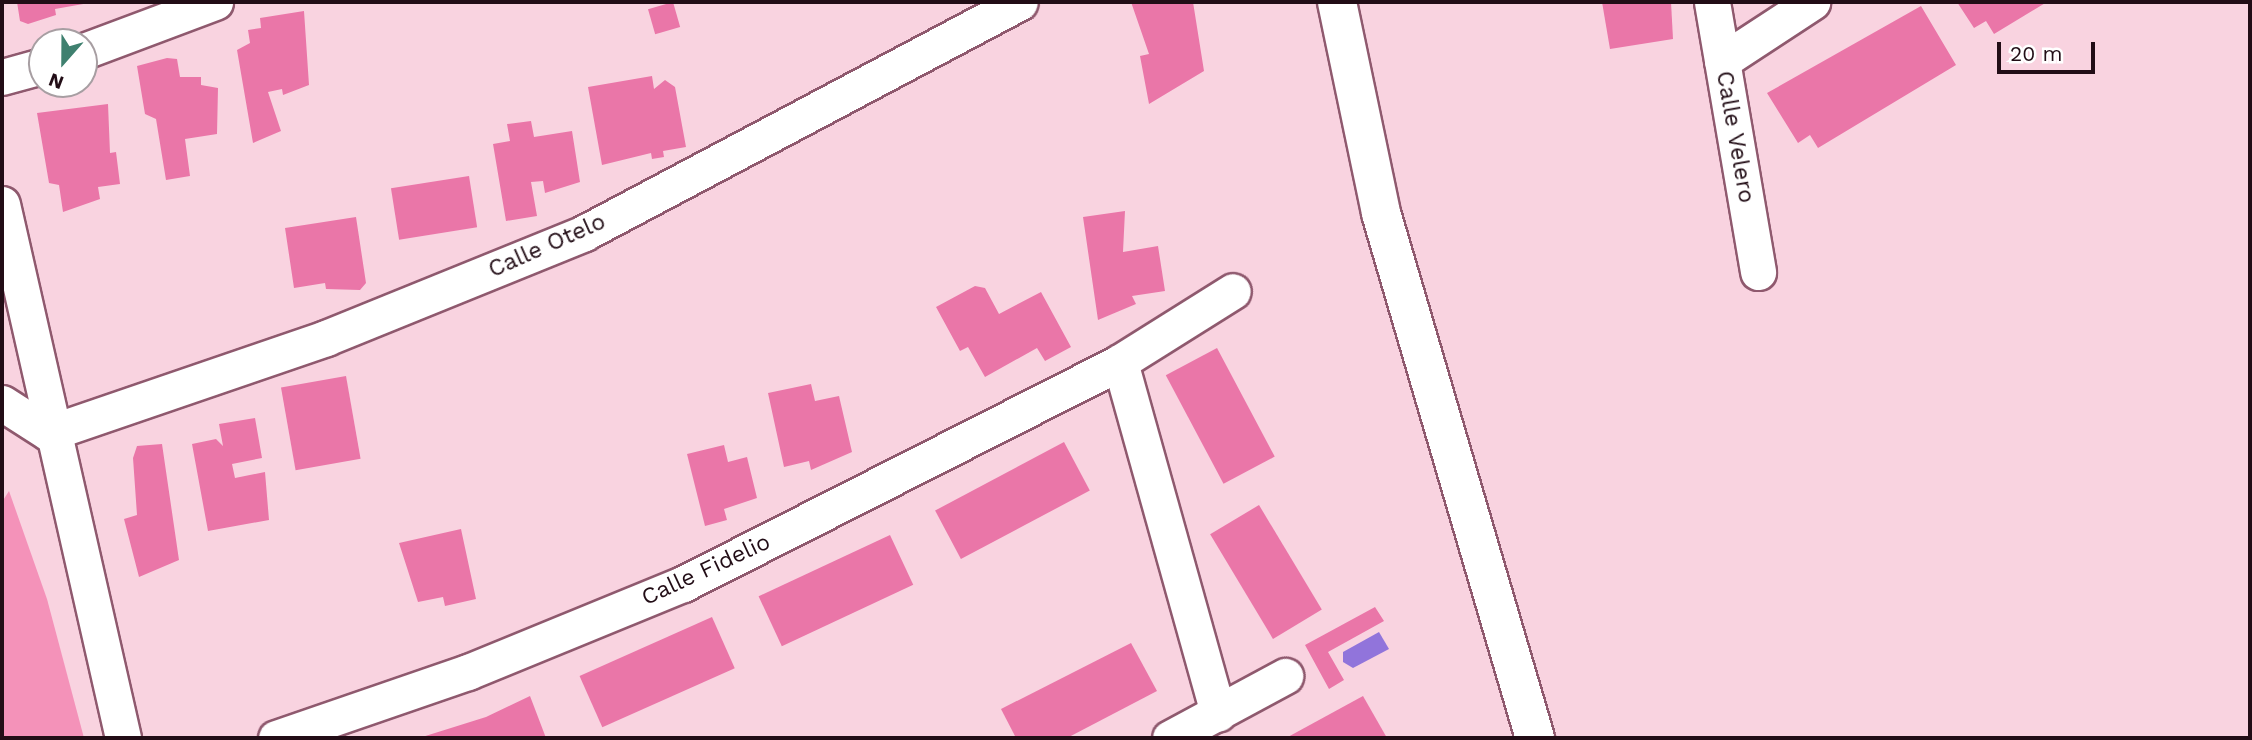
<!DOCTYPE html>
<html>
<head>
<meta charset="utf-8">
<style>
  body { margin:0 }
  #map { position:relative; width:2252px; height:740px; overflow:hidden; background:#f9d3e0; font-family:"Work Sans",sans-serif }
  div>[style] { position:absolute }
  .green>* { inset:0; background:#f492b9 }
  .water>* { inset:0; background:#9174db }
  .building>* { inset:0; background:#ea76a8; transform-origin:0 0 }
  .roads { filter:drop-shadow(2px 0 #8f596e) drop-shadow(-2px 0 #8f596e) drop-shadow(0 2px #8f596e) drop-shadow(0 -2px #8f596e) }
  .street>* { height:35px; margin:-17.5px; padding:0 17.5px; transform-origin:17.5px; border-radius:17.5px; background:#fff }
  .secondary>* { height:38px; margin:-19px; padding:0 19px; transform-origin:19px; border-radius:19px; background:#fff }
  span { translate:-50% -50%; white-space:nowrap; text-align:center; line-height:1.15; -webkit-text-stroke:7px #fff; paint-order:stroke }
  .street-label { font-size:23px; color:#220d16 }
  .frame { position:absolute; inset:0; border:4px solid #220d16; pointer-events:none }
  .north { position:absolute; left:28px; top:28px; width:70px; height:70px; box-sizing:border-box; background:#fff; border:2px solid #a79ea2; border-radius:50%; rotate:201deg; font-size:19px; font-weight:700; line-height:28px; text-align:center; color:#220d16 }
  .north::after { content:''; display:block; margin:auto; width:24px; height:32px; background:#3f806f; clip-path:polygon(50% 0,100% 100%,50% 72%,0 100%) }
  .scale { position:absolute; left:1997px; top:42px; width:98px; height:32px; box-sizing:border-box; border:4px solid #220d16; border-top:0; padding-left:9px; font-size:21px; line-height:24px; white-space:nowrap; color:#220d16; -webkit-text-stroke:5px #fff; paint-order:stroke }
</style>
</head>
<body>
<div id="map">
  <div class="green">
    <i style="clip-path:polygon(9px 491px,47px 599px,84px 738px,2px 738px,2px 502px)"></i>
  </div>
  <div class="water">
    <i style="clip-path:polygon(1379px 632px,1389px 649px,1353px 668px,1343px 662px,1343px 652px)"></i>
  </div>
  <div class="building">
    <i style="clip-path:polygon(17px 2px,89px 2px,89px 3px,55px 9px,56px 15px,28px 24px,20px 21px)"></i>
    <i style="left:673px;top:2px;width:26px;height:26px;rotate:74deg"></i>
    <i style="clip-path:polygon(1131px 2px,1193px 2px,1204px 71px,1149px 104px,1140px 56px,1149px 54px)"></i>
    <i style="clip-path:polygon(1602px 2px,1671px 2px,1673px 39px,1610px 49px)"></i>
    <i style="clip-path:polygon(1957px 2px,2047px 2px,1994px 34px,1986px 21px,1974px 28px)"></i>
    <i style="clip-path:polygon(1921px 6px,1956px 65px,1818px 148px,1810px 135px,1798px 143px,1767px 93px)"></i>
    <i style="clip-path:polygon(304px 11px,309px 85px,283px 95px,282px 89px,268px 92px,281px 131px,253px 143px,237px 50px,250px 43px,248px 30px,261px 28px,260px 18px)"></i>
    <i style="clip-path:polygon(167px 58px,177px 59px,180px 77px,201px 77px,201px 85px,218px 88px,217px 134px,185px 139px,190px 176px,166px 180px,156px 119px,145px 114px,137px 66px)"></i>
    <i style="clip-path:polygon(652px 76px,654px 89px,665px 80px,675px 87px,686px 147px,663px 151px,664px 157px,652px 159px,651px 153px,602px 165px,588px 87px)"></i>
    <i style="clip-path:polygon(108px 104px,110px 153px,116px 152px,120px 184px,98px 187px,100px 199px,63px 212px,59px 185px,49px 183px,37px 113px)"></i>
    <i style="clip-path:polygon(531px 121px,534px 137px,572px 131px,580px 182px,545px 193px,543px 181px,531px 182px,537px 216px,506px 221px,493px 144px,510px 141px,507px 124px)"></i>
    <i style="left:469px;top:176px;width:52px;height:79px;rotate:81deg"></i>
    <i style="clip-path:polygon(1125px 211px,1123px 252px,1158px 246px,1165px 291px,1132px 296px,1136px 304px,1098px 320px,1083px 217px)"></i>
    <i style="clip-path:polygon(356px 217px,366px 283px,360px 290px,326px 289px,325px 283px,294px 288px,285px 228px)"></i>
    <i style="clip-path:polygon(975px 286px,985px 288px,999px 314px,1041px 292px,1071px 347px,1045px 361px,1037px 348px,985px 377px,968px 347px,960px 351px,936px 307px)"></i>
    <i style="left:1217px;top:348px;width:123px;height:58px;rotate:62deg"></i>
    <i style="left:346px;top:376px;width:84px;height:66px;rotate:80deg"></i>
    <i style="clip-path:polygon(811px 384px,815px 401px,839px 396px,852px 452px,811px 470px,809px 461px,784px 467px,768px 393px)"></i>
    <i style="clip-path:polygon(255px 418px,262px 458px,232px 464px,235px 478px,265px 472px,269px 520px,208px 531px,192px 444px,216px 439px,223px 446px,219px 424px)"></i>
    <i style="left:1064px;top:442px;width:55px;height:146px;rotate:62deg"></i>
    <i style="clip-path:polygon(162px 444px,179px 560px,139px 577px,124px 519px,137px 515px,133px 458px,137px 446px)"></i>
    <i style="clip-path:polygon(724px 445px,728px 462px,747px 457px,757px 498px,724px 509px,727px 520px,705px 526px,687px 454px)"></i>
    <i style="left:1259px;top:505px;width:122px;height:57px;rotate:59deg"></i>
    <i style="clip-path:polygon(461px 529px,476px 599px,445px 606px,443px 597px,418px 602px,399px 543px)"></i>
    <i style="left:890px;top:535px;width:55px;height:145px;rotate:65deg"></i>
    <i style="clip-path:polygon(1375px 607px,1384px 621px,1328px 652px,1344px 680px,1329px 689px,1305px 645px)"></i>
    <i style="left:712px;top:617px;width:56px;height:145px;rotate:66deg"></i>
    <i style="clip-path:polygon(1131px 643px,1157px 691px,1067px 738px,1016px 738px,1001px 709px)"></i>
    <i style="clip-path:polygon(530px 696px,546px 738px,419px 738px,486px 717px)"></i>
    <i style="clip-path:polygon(1363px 696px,1387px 738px,1286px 738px)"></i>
  </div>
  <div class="roads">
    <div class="street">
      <i style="left:1712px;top:2px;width:274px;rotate:80.3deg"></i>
      <i style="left:84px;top:51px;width:140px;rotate:-20.5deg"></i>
      <i style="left:1722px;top:61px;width:108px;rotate:-33.2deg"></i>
      <i style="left:2px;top:77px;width:41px;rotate:-15.4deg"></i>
      <i style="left:2px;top:204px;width:548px;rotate:77.23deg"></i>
      <i style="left:1120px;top:362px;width:365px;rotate:74.4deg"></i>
      <i style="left:2px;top:403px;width:56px;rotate:32.6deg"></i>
      <i style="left:49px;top:433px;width:293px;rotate:-18.9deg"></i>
      <i style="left:326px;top:338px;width:279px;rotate:-22.1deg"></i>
      <i style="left:584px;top:233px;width:493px;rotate:-27.9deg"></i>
      <i style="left:276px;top:738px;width:203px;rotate:-19deg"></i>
      <i style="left:468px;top:672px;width:232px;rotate:-22.3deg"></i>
      <i style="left:683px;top:584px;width:490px;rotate:-26.9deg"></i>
      <i style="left:1120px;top:362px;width:133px;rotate:-32.1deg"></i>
      <i style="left:1170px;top:738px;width:131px;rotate:-28.3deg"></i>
    </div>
    <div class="secondary">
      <i style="left:1337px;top:2px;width:216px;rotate:78.2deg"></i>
      <i style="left:1381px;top:213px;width:547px;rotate:73.65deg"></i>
    </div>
  </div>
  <div class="street-label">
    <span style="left:1735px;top:137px;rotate:80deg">Calle Velero</span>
    <span style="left:547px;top:246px;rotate:-24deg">Calle Otelo</span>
    <span style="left:706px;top:570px;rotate:-25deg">Calle Fidelio</span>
  </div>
  <div class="frame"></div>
  <div class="north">N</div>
  <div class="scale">20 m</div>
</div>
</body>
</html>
